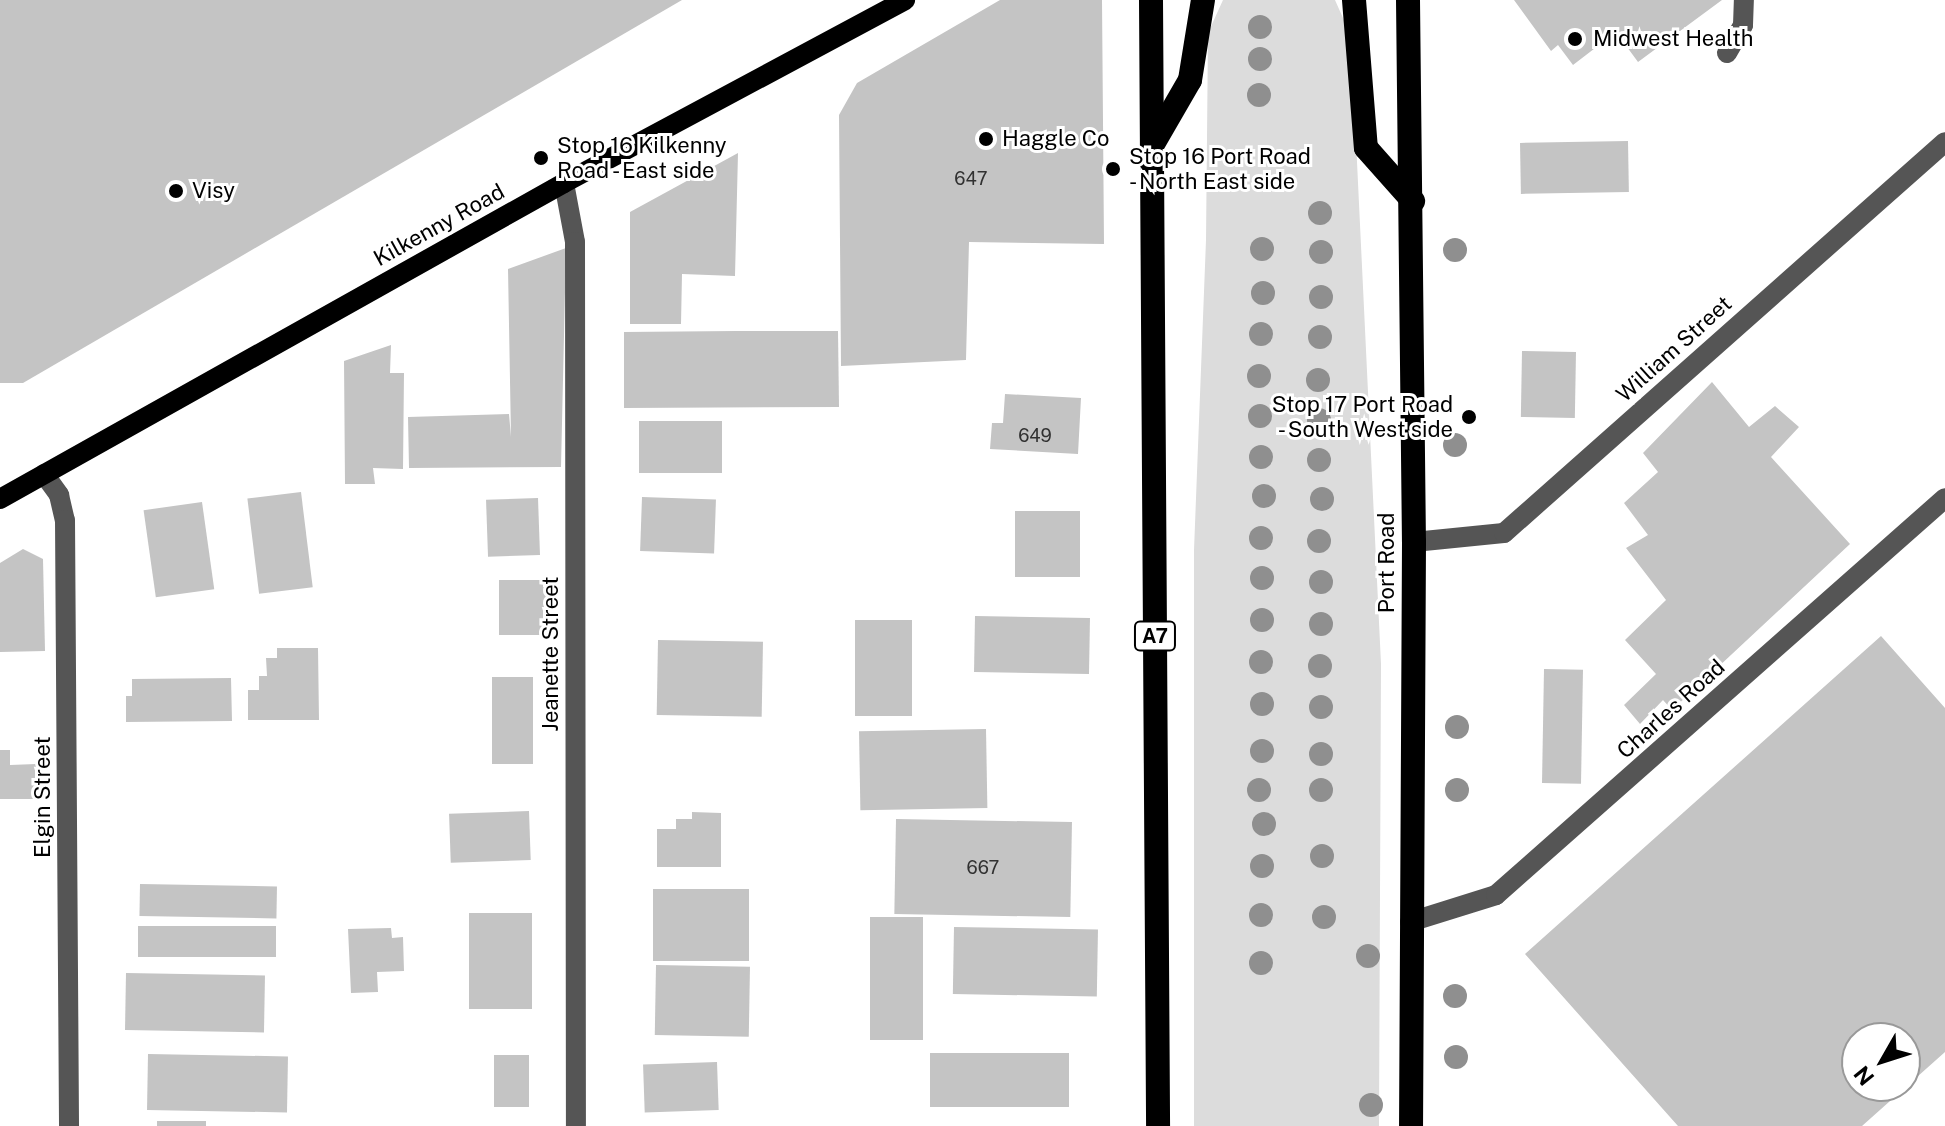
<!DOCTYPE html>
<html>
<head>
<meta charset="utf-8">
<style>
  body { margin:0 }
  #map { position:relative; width:1945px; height:1126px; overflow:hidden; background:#fff; font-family:"Public Sans",sans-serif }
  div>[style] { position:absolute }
  .green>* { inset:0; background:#dcdcdc }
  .building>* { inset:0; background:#c4c4c4; transform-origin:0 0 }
  .minor>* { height:20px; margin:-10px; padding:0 10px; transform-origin:10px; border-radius:10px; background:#555 }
  .major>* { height:20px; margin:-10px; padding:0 10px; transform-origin:10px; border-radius:10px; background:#000 }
  .highway>* { height:24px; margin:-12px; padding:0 12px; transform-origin:12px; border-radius:12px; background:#000 }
  .trees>* { width:24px; height:24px; margin:-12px; border-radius:50%; background:#8f8f8f }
  .dots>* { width:22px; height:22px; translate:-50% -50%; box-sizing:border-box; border:4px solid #fff; border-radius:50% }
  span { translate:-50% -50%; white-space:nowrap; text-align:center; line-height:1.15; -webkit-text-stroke:6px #fff; paint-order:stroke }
  .number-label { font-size:18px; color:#313131 }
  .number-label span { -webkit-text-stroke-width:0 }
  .shield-label span { padding:2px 6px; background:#fff; border:2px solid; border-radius:6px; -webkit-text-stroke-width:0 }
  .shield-label { font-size:20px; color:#000; font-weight:700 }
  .poi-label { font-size:22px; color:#000 }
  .left { translate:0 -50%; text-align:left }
  .right { translate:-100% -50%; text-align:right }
  .street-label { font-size:22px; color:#000 }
  .north { position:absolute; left:1841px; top:1022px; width:80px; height:80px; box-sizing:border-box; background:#fff; border:2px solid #999; border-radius:50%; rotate:231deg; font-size:22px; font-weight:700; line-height:32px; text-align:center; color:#000 }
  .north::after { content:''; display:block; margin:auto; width:28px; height:36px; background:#000; clip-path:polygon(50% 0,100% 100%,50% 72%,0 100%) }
</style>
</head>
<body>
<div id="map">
  <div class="green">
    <i style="clip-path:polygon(1223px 0,1335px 0,1351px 36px,1381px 664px,1379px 1126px,1194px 1126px,1194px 550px,1206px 240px,1208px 33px)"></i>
  </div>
  <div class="building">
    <i style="clip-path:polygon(0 0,682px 0,23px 383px,0 383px)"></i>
    <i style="clip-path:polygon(1000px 0,1102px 0,1104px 244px,969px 242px,966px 360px,841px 366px,839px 115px,857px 83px)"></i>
    <i style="clip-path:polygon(1514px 0,1722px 0,1638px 62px,1616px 32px,1573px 65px,1558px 45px,1551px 51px)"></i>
    <i style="left:1628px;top:141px;width:51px;height:108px;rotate:89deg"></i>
    <i style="clip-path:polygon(738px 153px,735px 276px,682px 274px,681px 324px,630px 324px,630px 212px)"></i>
    <i style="clip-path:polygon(566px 248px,561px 467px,409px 468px,408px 417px,509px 414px,511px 437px,508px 269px)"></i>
    <i style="clip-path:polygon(736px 331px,838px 331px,839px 407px,624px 408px,624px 332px)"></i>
    <i style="clip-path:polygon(391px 345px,390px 373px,404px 373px,403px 469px,373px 468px,375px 484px,345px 484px,344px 361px)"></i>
    <i style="left:1522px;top:351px;width:54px;height:66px;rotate:1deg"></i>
    <i style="clip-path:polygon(1712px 382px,1749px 427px,1775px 406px,1799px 427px,1771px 457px,1850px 544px,1672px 710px,1663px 700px,1640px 724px,1624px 705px,1656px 674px,1625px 640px,1666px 600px,1626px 548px,1648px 535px,1624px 503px,1658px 472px,1643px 453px)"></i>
    <i style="clip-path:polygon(1005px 394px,1081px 398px,1078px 454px,990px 449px,992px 423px,1003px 423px)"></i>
    <i style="left:639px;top:421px;width:83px;height:52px"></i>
    <i style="left:301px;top:492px;width:96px;height:54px;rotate:83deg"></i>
    <i style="left:642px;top:497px;width:74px;height:54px;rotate:2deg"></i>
    <i style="left:538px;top:498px;width:57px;height:52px;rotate:88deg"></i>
    <i style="left:202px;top:502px;width:88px;height:59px;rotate:82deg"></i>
    <i style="left:1015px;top:511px;width:65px;height:66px"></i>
    <i style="clip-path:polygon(23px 549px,43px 559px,45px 651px,0 652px,0 563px)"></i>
    <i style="left:547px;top:580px;width:55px;height:48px;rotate:90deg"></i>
    <i style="left:975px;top:616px;width:115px;height:56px;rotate:1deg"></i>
    <i style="left:855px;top:620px;width:57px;height:96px"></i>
    <i style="clip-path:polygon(evenodd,1881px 636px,1945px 708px,1945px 1052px,1862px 1126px,1678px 1126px,1525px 954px,1881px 636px,1857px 1038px,1905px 1038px,1905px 1086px,1857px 1086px,1857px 1038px)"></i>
    <i style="left:658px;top:640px;width:105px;height:75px;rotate:1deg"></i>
    <i style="clip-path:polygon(277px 648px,318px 648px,319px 720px,248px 720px,248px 690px,259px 690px,259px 676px,267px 676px,266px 658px,277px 658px)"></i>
    <i style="left:1544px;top:669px;width:39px;height:114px;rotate:1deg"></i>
    <i style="left:492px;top:677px;width:41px;height:87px"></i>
    <i style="clip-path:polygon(231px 678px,232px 721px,126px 722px,126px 696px,132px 696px,132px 679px)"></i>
    <i style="left:986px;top:729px;width:79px;height:127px;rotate:89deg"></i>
    <i style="clip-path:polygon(0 750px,10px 750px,10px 765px,36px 764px,36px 799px,0 799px)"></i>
    <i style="left:529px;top:811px;width:49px;height:80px;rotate:88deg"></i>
    <i style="clip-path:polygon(692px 812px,721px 813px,721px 867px,657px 867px,657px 829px,676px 829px,676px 819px,692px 819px)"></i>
    <i style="left:896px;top:819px;width:176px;height:95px;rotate:1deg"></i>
    <i style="left:140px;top:884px;width:137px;height:32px;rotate:1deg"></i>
    <i style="left:653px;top:889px;width:96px;height:72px"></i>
    <i style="left:469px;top:913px;width:63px;height:96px"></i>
    <i style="left:870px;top:917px;width:53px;height:123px"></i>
    <i style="left:138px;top:926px;width:138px;height:31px"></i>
    <i style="left:954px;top:927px;width:144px;height:67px;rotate:1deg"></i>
    <i style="clip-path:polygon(391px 928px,392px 938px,403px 937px,404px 971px,377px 972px,378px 992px,351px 993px,348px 929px)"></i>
    <i style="left:656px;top:965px;width:94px;height:70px;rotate:1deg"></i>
    <i style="left:126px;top:973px;width:139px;height:57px;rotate:1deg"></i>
    <i style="left:930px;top:1053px;width:139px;height:54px"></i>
    <i style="left:148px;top:1054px;width:140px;height:56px;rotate:1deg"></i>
    <i style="left:494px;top:1055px;width:35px;height:52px"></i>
    <i style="left:717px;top:1062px;width:48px;height:74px;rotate:88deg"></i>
    <i style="left:157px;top:1121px;width:49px;height:5px"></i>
  </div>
  <div class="minor">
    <i style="left:1727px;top:53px;width:32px;rotate:-60deg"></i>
    <i style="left:1743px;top:25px;width:25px;rotate:-88deg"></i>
    <i style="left:564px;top:183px;width:60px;rotate:79.4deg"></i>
    <i style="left:575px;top:242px;width:884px;rotate:89.94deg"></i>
    <i style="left:44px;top:474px;width:26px;rotate:54deg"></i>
    <i style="left:59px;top:495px;width:26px;rotate:77deg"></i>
    <i style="left:65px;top:520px;width:606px;rotate:89.62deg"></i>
    <i style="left:1414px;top:542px;width:90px;rotate:-5.7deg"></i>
    <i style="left:1504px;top:533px;width:589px;rotate:-41.56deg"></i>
    <i style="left:1410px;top:922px;width:90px;rotate:-17.4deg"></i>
    <i style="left:1496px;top:895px;width:599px;rotate:-41.48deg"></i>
  </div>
  <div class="major">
    <i style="left:0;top:499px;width:646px;rotate:-29.26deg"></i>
    <i style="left:564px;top:183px;width:387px;rotate:-28.2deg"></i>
  </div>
  <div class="highway">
    <i style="left:1151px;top:0;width:1126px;rotate:89.64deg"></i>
    <i style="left:1354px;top:0;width:148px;rotate:85.4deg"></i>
    <i style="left:1366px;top:148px;width:71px;rotate:48.4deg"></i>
    <i style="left:1408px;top:0;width:542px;rotate:89.37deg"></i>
    <i style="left:1414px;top:542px;width:584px;rotate:90.29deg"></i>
    <i style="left:1153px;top:144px;width:74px;rotate:-60deg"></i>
    <i style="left:1190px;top:80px;width:81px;rotate:-80.8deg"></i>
  </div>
  <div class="trees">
    <i style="left:1260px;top:27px"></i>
    <i style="left:1260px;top:59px"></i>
    <i style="left:1259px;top:95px"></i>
    <i style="left:1320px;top:213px"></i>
    <i style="left:1262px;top:249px"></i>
    <i style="left:1455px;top:250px"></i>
    <i style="left:1321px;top:252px"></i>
    <i style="left:1263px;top:293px"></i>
    <i style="left:1321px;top:297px"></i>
    <i style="left:1261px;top:334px"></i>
    <i style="left:1320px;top:337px"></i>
    <i style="left:1259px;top:376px"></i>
    <i style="left:1318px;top:380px"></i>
    <i style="left:1260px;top:416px"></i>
    <i style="left:1319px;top:420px"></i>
    <i style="left:1455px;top:445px"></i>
    <i style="left:1261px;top:457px"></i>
    <i style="left:1319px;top:460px"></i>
    <i style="left:1264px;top:496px"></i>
    <i style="left:1322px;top:499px"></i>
    <i style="left:1261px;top:538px"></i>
    <i style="left:1319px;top:541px"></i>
    <i style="left:1262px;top:578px"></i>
    <i style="left:1321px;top:582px"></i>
    <i style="left:1262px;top:620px"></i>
    <i style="left:1321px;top:624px"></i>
    <i style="left:1261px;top:662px"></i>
    <i style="left:1320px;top:666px"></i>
    <i style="left:1262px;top:704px"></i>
    <i style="left:1321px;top:707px"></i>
    <i style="left:1457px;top:727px"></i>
    <i style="left:1262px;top:751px"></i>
    <i style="left:1321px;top:754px"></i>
    <i style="left:1259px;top:790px"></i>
    <i style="left:1321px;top:790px"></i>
    <i style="left:1457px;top:790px"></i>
    <i style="left:1264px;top:824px"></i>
    <i style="left:1322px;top:856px"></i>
    <i style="left:1262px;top:866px"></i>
    <i style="left:1261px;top:915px"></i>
    <i style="left:1324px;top:917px"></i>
    <i style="left:1368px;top:956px"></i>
    <i style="left:1261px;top:963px"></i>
    <i style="left:1455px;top:996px"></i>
    <i style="left:1456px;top:1057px"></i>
    <i style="left:1371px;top:1105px"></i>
  </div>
  <div class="dots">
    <i style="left:1575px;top:39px;background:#000"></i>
    <i style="left:986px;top:139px;background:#000"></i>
    <i style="left:541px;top:158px;background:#000"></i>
    <i style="left:1113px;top:169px;background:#000"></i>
    <i style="left:176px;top:191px;background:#000"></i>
    <i style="left:1469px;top:417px;background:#000"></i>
  </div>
  <div class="number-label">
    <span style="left:971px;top:179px">647</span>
    <span style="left:1035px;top:436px">649</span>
    <span style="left:983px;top:868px">667</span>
  </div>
  <div class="shield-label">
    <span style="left:1155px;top:636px">A7</span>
  </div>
  <div class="poi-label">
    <span class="left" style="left:1593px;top:39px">Midwest Health</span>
    <span class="left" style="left:1002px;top:139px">Haggle Co</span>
    <span class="left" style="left:557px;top:158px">Stop 16 Kilkenny<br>Road - East side</span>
    <span class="left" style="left:1129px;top:169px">Stop 16 Port Road<br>- North East side</span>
    <span class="left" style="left:192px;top:191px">Visy</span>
    <span class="right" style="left:1453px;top:417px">Stop 17 Port Road<br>- South West side</span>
  </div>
  <div class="street-label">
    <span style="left:439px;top:225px;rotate:-29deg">Kilkenny Road</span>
    <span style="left:1674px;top:349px;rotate:-42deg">William Street</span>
    <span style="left:1387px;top:563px;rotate:-90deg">Port Road</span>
    <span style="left:551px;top:654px;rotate:-90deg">Jeanette Street</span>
    <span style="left:1671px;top:709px;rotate:-42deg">Charles Road</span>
    <span style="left:43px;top:797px;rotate:-90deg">Elgin Street</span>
  </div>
  <div class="north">N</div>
</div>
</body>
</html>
